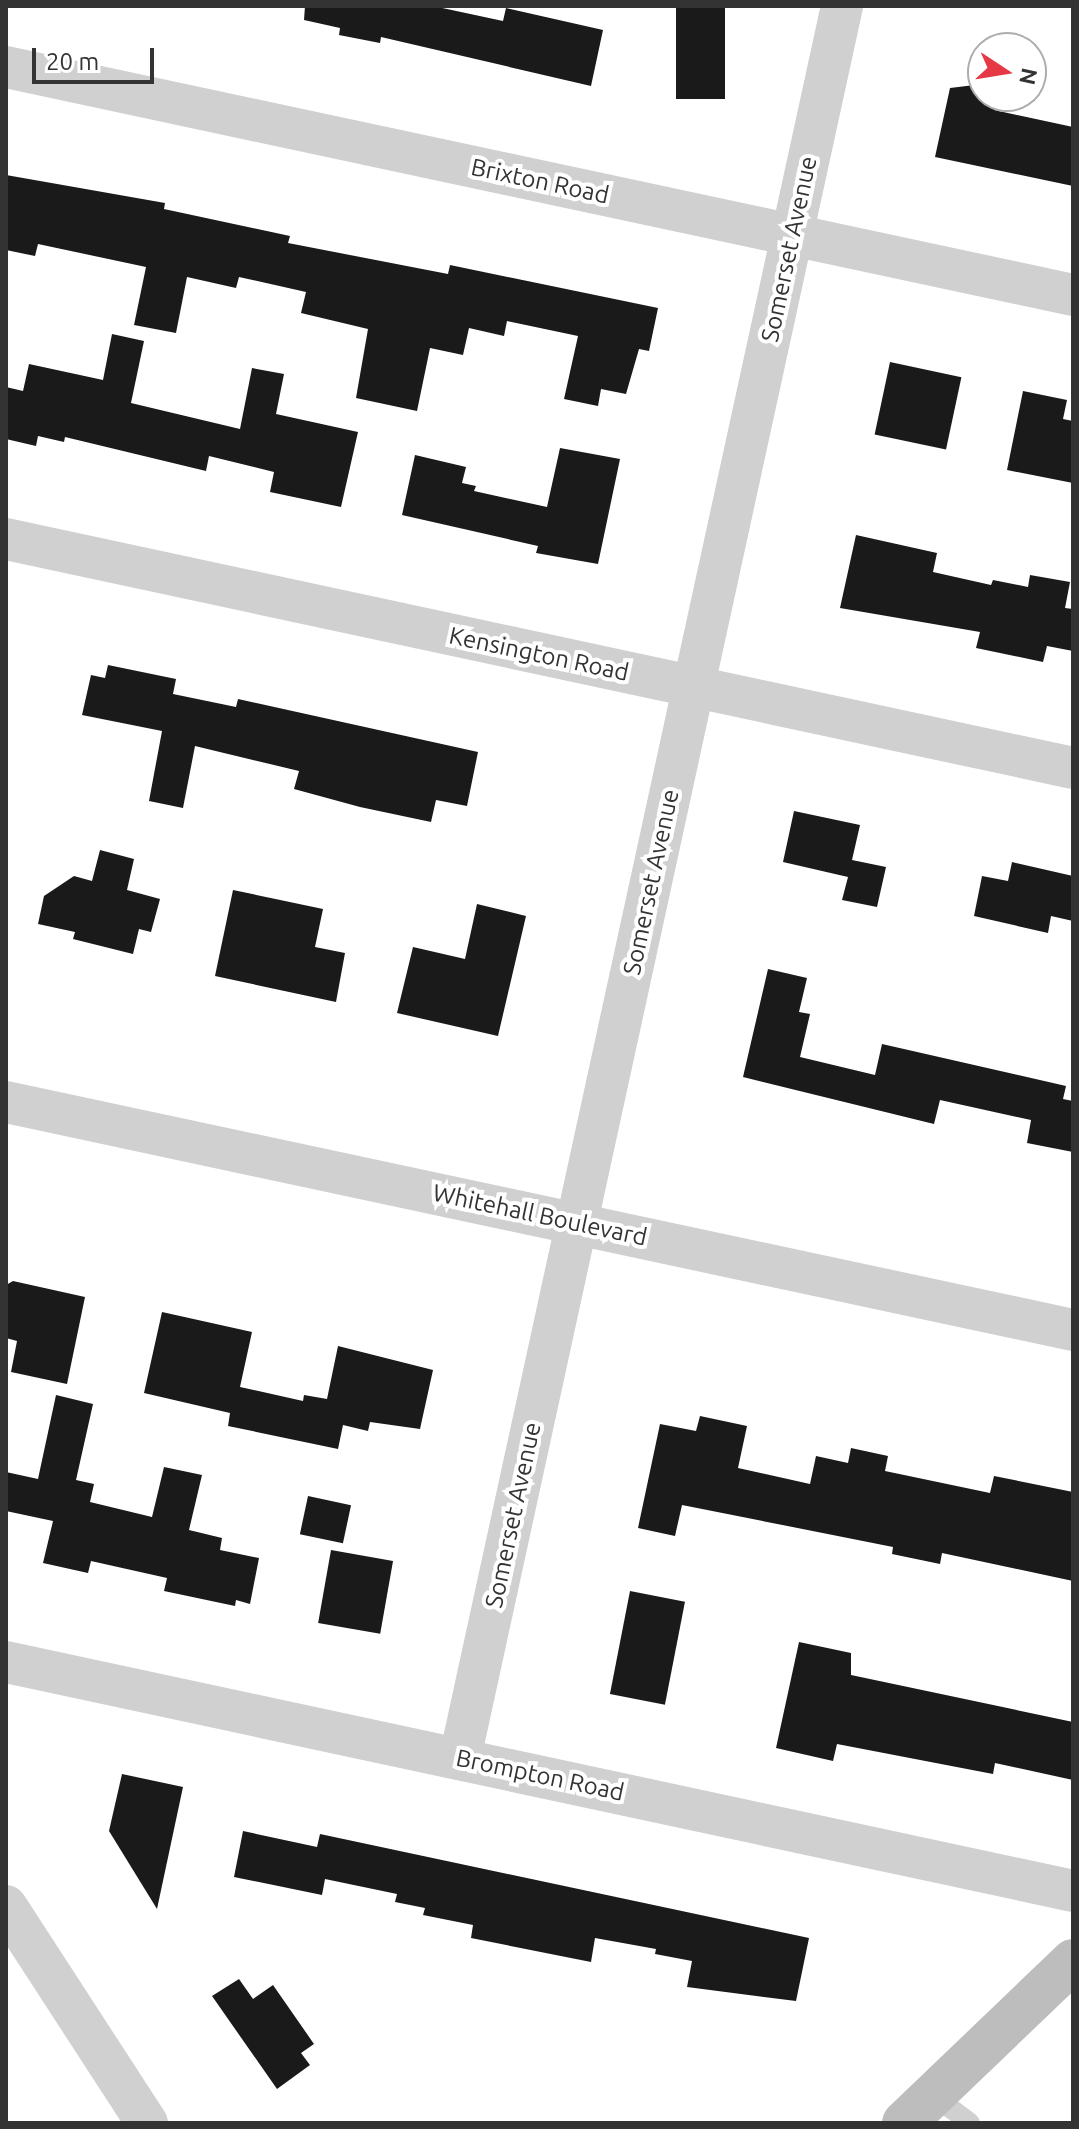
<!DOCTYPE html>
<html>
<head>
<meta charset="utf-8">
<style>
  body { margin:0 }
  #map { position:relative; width:1079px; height:2129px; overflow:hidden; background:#fff; font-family:Ubuntu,sans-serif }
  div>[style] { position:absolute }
  .building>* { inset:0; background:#1a1a1a; transform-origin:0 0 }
  .lane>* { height:20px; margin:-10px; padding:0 10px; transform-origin:10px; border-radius:10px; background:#d0d0d0 }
  .street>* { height:42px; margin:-21px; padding:0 21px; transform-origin:21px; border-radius:21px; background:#d0d0d0 }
  .secondary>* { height:44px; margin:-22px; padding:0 22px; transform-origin:22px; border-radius:22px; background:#bdbdbd }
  span { translate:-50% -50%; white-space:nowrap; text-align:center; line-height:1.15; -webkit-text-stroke:8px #fff; paint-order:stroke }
  .street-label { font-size:24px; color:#333 }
  .frame { position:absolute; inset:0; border:8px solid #333; pointer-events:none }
  .north { position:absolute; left:967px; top:32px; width:80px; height:80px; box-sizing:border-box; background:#fff; border:2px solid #adadad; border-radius:50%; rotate:102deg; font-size:22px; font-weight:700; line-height:32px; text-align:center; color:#333 }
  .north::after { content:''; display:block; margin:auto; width:28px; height:36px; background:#e63946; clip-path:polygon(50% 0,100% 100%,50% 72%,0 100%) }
  .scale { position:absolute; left:32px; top:48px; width:122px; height:36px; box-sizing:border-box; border:4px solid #333; border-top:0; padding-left:10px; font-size:24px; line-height:28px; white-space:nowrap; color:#333; -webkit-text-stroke:6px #fff; paint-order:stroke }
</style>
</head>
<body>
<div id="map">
  <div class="building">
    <i style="clip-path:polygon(305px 6px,433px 6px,503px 21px,506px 8px,603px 30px,591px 86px,381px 37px,380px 43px,339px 35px,340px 28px,304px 20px)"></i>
    <i style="left:676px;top:6px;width:49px;height:93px"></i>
    <i style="clip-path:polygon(983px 84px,983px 96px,997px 96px,994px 110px,1073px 127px,1073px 186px,935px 157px,950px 88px)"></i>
    <i style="clip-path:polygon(6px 175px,165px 203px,164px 209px,290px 236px,288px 243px,448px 274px,450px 265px,658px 308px,649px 351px,639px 349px,626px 394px,601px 389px,598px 406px,564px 399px,578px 336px,507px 321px,504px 336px,469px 328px,463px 355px,430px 348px,417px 411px,356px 398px,368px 329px,301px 313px,306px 292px,239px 277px,236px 288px,187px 277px,176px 333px,134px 325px,146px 267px,38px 244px,35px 256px,6px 250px)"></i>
    <i style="clip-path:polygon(112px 334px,144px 341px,131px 403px,240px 429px,252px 368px,284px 374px,276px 414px,358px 432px,341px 507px,270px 492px,274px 472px,209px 456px,206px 471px,65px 437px,64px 442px,38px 436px,36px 446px,6px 439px,6px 387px,23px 391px,29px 364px,103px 380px)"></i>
    <i style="left:890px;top:362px;width:73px;height:74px;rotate:12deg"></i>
    <i style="clip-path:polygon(1023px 391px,1067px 400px,1063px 419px,1073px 421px,1073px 483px,1007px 470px)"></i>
    <i style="clip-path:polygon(560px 448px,620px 459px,598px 564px,536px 553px,538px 546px,402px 515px,415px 455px,466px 467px,462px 483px,476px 486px,474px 491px,547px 507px)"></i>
    <i style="clip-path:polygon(856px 535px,937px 553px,933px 572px,991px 585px,993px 580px,1028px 587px,1030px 575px,1070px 582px,1065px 608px,1073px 609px,1073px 651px,1047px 646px,1043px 662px,976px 648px,980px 632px,840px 608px)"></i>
    <i style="clip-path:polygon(108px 665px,176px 679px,173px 694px,236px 707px,238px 699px,478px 752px,467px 806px,436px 800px,431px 822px,360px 807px,294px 789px,299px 771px,195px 746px,183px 808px,149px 801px,162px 731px,82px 715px,91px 675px,105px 678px)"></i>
    <i style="clip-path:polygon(794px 811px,860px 825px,852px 860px,886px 867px,877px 907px,842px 900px,848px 877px,783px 862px)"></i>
    <i style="clip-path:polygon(100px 850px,134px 859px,127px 890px,160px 899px,151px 932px,139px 929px,133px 954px,73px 939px,75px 932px,38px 924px,44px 896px,74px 876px,92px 881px)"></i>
    <i style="clip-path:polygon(1012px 862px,1073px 876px,1073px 921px,1051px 916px,1048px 933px,974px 916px,982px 876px,1008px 881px)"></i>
    <i style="clip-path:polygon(233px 890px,323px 909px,315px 947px,345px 953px,336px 1002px,215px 976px)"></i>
    <i style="clip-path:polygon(477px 904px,526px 916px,498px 1036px,397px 1013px,413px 947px,465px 959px)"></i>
    <i style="clip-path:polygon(768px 969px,807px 978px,799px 1012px,810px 1014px,800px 1057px,875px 1075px,882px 1044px,1066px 1086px,1063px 1099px,1073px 1101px,1073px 1152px,1027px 1143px,1031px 1120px,940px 1100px,934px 1124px,743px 1077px)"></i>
    <i style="clip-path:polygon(13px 1281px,85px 1297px,67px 1384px,11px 1372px,17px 1341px,6px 1338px,6px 1285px)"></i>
    <i style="clip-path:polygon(162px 1312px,252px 1332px,240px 1387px,303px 1401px,304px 1395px,327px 1399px,338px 1346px,433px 1370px,420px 1429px,370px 1422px,368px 1431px,343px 1425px,338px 1449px,228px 1426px,230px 1413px,144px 1393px)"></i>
    <i style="clip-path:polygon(56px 1395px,93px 1404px,76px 1480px,94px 1484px,90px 1502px,152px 1517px,164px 1467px,202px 1475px,189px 1530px,222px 1538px,220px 1550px,259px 1558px,250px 1604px,236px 1600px,235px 1606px,164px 1591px,167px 1578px,91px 1561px,88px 1573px,43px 1563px,53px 1521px,6px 1511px,6px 1472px,38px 1479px)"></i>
    <i style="clip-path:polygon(700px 1416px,747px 1426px,738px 1468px,810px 1484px,816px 1456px,848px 1463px,851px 1448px,888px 1456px,885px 1471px,990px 1493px,994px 1476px,1073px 1492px,1073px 1581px,942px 1553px,940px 1564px,892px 1554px,893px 1547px,682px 1505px,675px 1536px,638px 1528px,660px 1424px,696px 1431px)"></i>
    <i style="left:308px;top:1496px;width:44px;height:39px;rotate:12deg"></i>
    <i style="left:331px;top:1550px;width:63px;height:74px;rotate:10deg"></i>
    <i style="left:630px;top:1591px;width:56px;height:105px;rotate:11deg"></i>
    <i style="clip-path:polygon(799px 1642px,851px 1653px,851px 1675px,1073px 1722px,1073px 1780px,995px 1763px,993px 1774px,837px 1744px,833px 1761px,776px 1748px)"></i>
    <i style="clip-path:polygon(122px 1774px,183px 1787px,157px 1909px,109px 1831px)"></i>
    <i style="clip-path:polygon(243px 1831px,317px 1847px,320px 1834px,809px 1938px,796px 2001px,687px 1987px,692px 1961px,655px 1954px,656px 1949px,595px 1938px,591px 1962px,471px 1938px,473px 1925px,423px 1915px,425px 1908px,395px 1902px,397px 1894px,325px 1879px,322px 1895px,234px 1877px)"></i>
    <i style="clip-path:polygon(239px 1979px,253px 1999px,273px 1985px,314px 2044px,301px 2053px,310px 2065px,277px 2089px,212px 1996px)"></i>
  </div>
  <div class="lane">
    <i style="left:933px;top:2095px;width:46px;rotate:37.1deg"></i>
  </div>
  <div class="street">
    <i style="left:6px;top:67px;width:1091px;rotate:12.06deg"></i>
    <i style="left:6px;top:539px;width:1091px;rotate:12.11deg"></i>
    <i style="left:6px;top:1102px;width:1091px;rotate:12.06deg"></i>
    <i style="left:6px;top:1662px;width:1091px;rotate:12.11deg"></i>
    <i style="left:460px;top:1758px;width:1793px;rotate:-77.7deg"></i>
    <i style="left:6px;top:1906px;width:259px;rotate:57deg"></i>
  </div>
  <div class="secondary">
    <i style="left:904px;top:2123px;width:234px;rotate:-43.8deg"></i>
  </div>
  <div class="street-label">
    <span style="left:540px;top:181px;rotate:12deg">Brixton Road</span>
    <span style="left:789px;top:249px;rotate:-78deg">Somerset Avenue</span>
    <span style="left:539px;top:654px;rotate:12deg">Kensington Road</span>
    <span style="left:651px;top:882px;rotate:-78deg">Somerset Avenue</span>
    <span style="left:540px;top:1215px;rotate:12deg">Whitehall Boulevard</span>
    <span style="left:513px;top:1515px;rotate:-78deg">Somerset Avenue</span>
    <span style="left:540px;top:1775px;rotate:12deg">Brompton Road</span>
  </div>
  <div class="frame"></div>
  <div class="north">N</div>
  <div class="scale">20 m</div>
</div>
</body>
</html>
